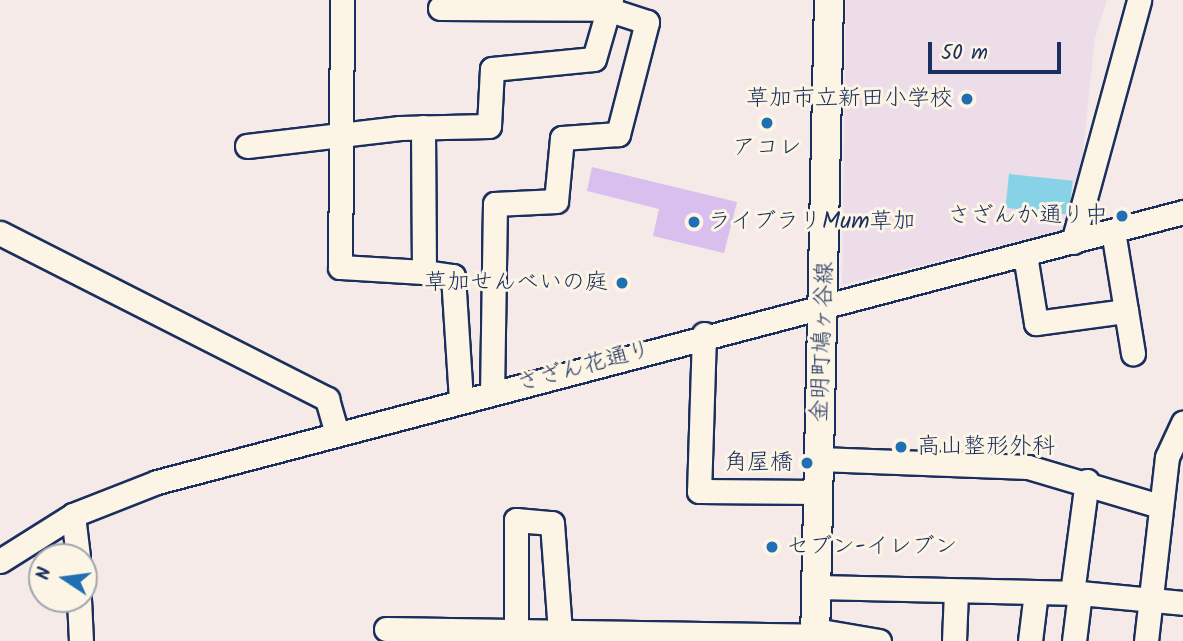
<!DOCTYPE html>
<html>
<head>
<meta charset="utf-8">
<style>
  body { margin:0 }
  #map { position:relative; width:1183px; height:641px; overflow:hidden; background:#f5eae7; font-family:Kalam,"Klee One",sans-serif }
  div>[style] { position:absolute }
  .built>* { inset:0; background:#eddde9 }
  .water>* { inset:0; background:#87d2e7; transform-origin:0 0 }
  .building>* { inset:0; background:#d9bfed }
  .roads { filter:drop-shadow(2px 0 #1b2f5e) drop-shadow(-2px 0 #1b2f5e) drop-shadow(0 2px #1b2f5e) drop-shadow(0 -2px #1b2f5e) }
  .minor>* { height:23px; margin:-11.5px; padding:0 11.5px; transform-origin:11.5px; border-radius:11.5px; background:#fcf5e5 }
  .major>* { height:28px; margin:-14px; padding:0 14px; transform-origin:14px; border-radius:14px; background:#fcf5e5 }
  .dots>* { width:19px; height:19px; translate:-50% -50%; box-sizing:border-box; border:4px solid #fcf5e5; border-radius:50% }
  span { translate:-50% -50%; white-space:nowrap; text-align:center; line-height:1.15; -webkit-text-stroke:6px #fcf5e5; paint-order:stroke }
  .poi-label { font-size:23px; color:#1b2f5e }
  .right { translate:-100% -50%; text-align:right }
  .left { translate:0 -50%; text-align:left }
  .street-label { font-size:23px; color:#1b2f5e }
  .north { position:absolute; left:28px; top:543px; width:70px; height:70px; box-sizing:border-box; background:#fcf5e5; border:2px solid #a2a6af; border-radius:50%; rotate:283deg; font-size:19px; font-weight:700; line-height:28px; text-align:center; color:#1b2f5e }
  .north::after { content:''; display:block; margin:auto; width:24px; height:32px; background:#1f6fb2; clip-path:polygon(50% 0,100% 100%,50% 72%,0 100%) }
  .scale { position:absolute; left:928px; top:42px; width:133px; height:32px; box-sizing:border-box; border:4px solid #1b2f5e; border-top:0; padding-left:9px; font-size:21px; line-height:24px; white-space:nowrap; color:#1b2f5e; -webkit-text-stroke:5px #fcf5e5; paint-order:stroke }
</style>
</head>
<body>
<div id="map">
  <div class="built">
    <i style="clip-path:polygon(846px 0,1107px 0,1095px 38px,1075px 227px,842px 285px)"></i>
  </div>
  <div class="water">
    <i style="left:1009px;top:174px;width:64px;height:34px;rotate:6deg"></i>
  </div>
  <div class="building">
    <i style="clip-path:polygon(592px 167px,737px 202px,724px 253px,653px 236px,659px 209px,587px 191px)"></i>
  </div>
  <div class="roads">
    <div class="minor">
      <i style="left:342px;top:0;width:267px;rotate:90.4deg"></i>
      <i style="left:340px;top:267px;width:84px;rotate:3.4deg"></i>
      <i style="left:424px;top:272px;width:145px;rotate:-90.4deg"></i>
      <i style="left:440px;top:8px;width:167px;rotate:0.3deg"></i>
      <i style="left:607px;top:9px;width:42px;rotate:18deg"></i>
      <i style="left:647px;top:22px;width:116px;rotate:104.5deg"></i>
      <i style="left:618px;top:134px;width:56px;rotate:175.9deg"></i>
      <i style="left:562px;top:138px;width:63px;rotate:95.4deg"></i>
      <i style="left:556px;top:201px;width:61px;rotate:177.2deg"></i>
      <i style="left:495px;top:204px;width:188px;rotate:90.9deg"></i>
      <i style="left:247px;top:146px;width:154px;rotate:-6.7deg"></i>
      <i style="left:400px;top:128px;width:89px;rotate:-1.3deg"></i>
      <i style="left:489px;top:126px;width:57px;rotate:-87deg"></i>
      <i style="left:492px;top:69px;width:102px;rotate:-5.6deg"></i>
      <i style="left:594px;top:59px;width:61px;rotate:-73.9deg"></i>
      <i style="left:1113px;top:231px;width:124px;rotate:80.7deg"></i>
      <i style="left:0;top:233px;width:367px;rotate:26.9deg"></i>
      <i style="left:327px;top:399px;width:35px;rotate:74deg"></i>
      <i style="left:1073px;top:242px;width:251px;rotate:-74.7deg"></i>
      <i style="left:1025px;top:255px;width:69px;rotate:80.8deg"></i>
      <i style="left:1036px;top:323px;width:91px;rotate:-7.6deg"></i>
      <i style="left:424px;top:272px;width:29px;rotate:8deg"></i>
      <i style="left:453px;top:276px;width:124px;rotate:86.3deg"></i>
      <i style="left:704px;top:334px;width:157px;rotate:91.8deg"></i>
      <i style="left:699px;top:491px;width:120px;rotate:0.5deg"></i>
      <i style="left:819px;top:459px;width:209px;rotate:2.2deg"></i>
      <i style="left:1028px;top:467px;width:138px;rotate:16.5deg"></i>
      <i style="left:73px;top:515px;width:42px;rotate:83.2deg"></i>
      <i style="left:0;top:561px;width:86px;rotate:-32.2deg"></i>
      <i style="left:73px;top:515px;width:90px;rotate:-21.4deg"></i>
      <i style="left:157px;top:482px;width:1061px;rotate:-14.74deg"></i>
      <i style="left:817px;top:587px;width:263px;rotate:1.3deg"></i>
      <i style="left:1080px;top:593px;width:103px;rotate:5.5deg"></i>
      <i style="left:1072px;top:593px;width:113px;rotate:-82.4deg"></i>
      <i style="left:79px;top:599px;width:42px;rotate:87.3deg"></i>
      <i style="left:386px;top:629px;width:429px;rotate:0.9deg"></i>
      <i style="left:815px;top:630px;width:65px;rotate:9.8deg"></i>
      <i style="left:516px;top:631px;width:111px;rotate:-90deg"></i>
      <i style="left:516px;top:520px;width:36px;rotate:5deg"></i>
      <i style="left:552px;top:523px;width:109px;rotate:85.8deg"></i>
      <i style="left:954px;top:641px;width:49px;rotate:-87.7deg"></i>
      <i style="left:1030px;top:641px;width:49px;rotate:-83deg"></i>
      <i style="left:1074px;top:641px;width:48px;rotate:-82.9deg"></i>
      <i style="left:1146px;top:641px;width:185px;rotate:-83.5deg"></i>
      <i style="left:1167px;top:457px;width:38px;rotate:-65deg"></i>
    </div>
    <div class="major">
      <i style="left:815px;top:641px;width:641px;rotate:-88.75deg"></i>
    </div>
  </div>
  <div class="dots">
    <i style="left:967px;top:99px;background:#1f6fb2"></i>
    <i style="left:767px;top:123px;background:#1f6fb2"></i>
    <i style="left:1122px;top:216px;background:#1f6fb2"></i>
    <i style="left:694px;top:222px;background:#1f6fb2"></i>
    <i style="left:622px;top:283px;background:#1f6fb2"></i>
    <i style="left:901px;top:447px;background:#1f6fb2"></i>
    <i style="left:807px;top:463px;background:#1f6fb2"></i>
    <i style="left:772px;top:547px;background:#1f6fb2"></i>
  </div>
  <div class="poi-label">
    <span class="right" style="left:953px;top:99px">草加市立新田小学校</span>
    <span style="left:767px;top:148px">アコレ</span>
    <span class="right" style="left:1108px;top:216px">さざんか通り中</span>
    <span class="left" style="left:708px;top:222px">ライブラリMum草加</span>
    <span class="right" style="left:608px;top:283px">草加せんべいの庭</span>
    <span class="left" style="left:917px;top:447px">高山整形外科</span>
    <span class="right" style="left:793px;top:463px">角屋橋</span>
    <span class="left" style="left:786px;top:547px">セブン-イレブン</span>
  </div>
  <div class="street-label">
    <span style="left:823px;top:342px;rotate:-88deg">金明町鳩ヶ谷線</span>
    <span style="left:584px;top:367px;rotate:-15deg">さざん花通り</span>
  </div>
  <div class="north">N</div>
  <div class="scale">50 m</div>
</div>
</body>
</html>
